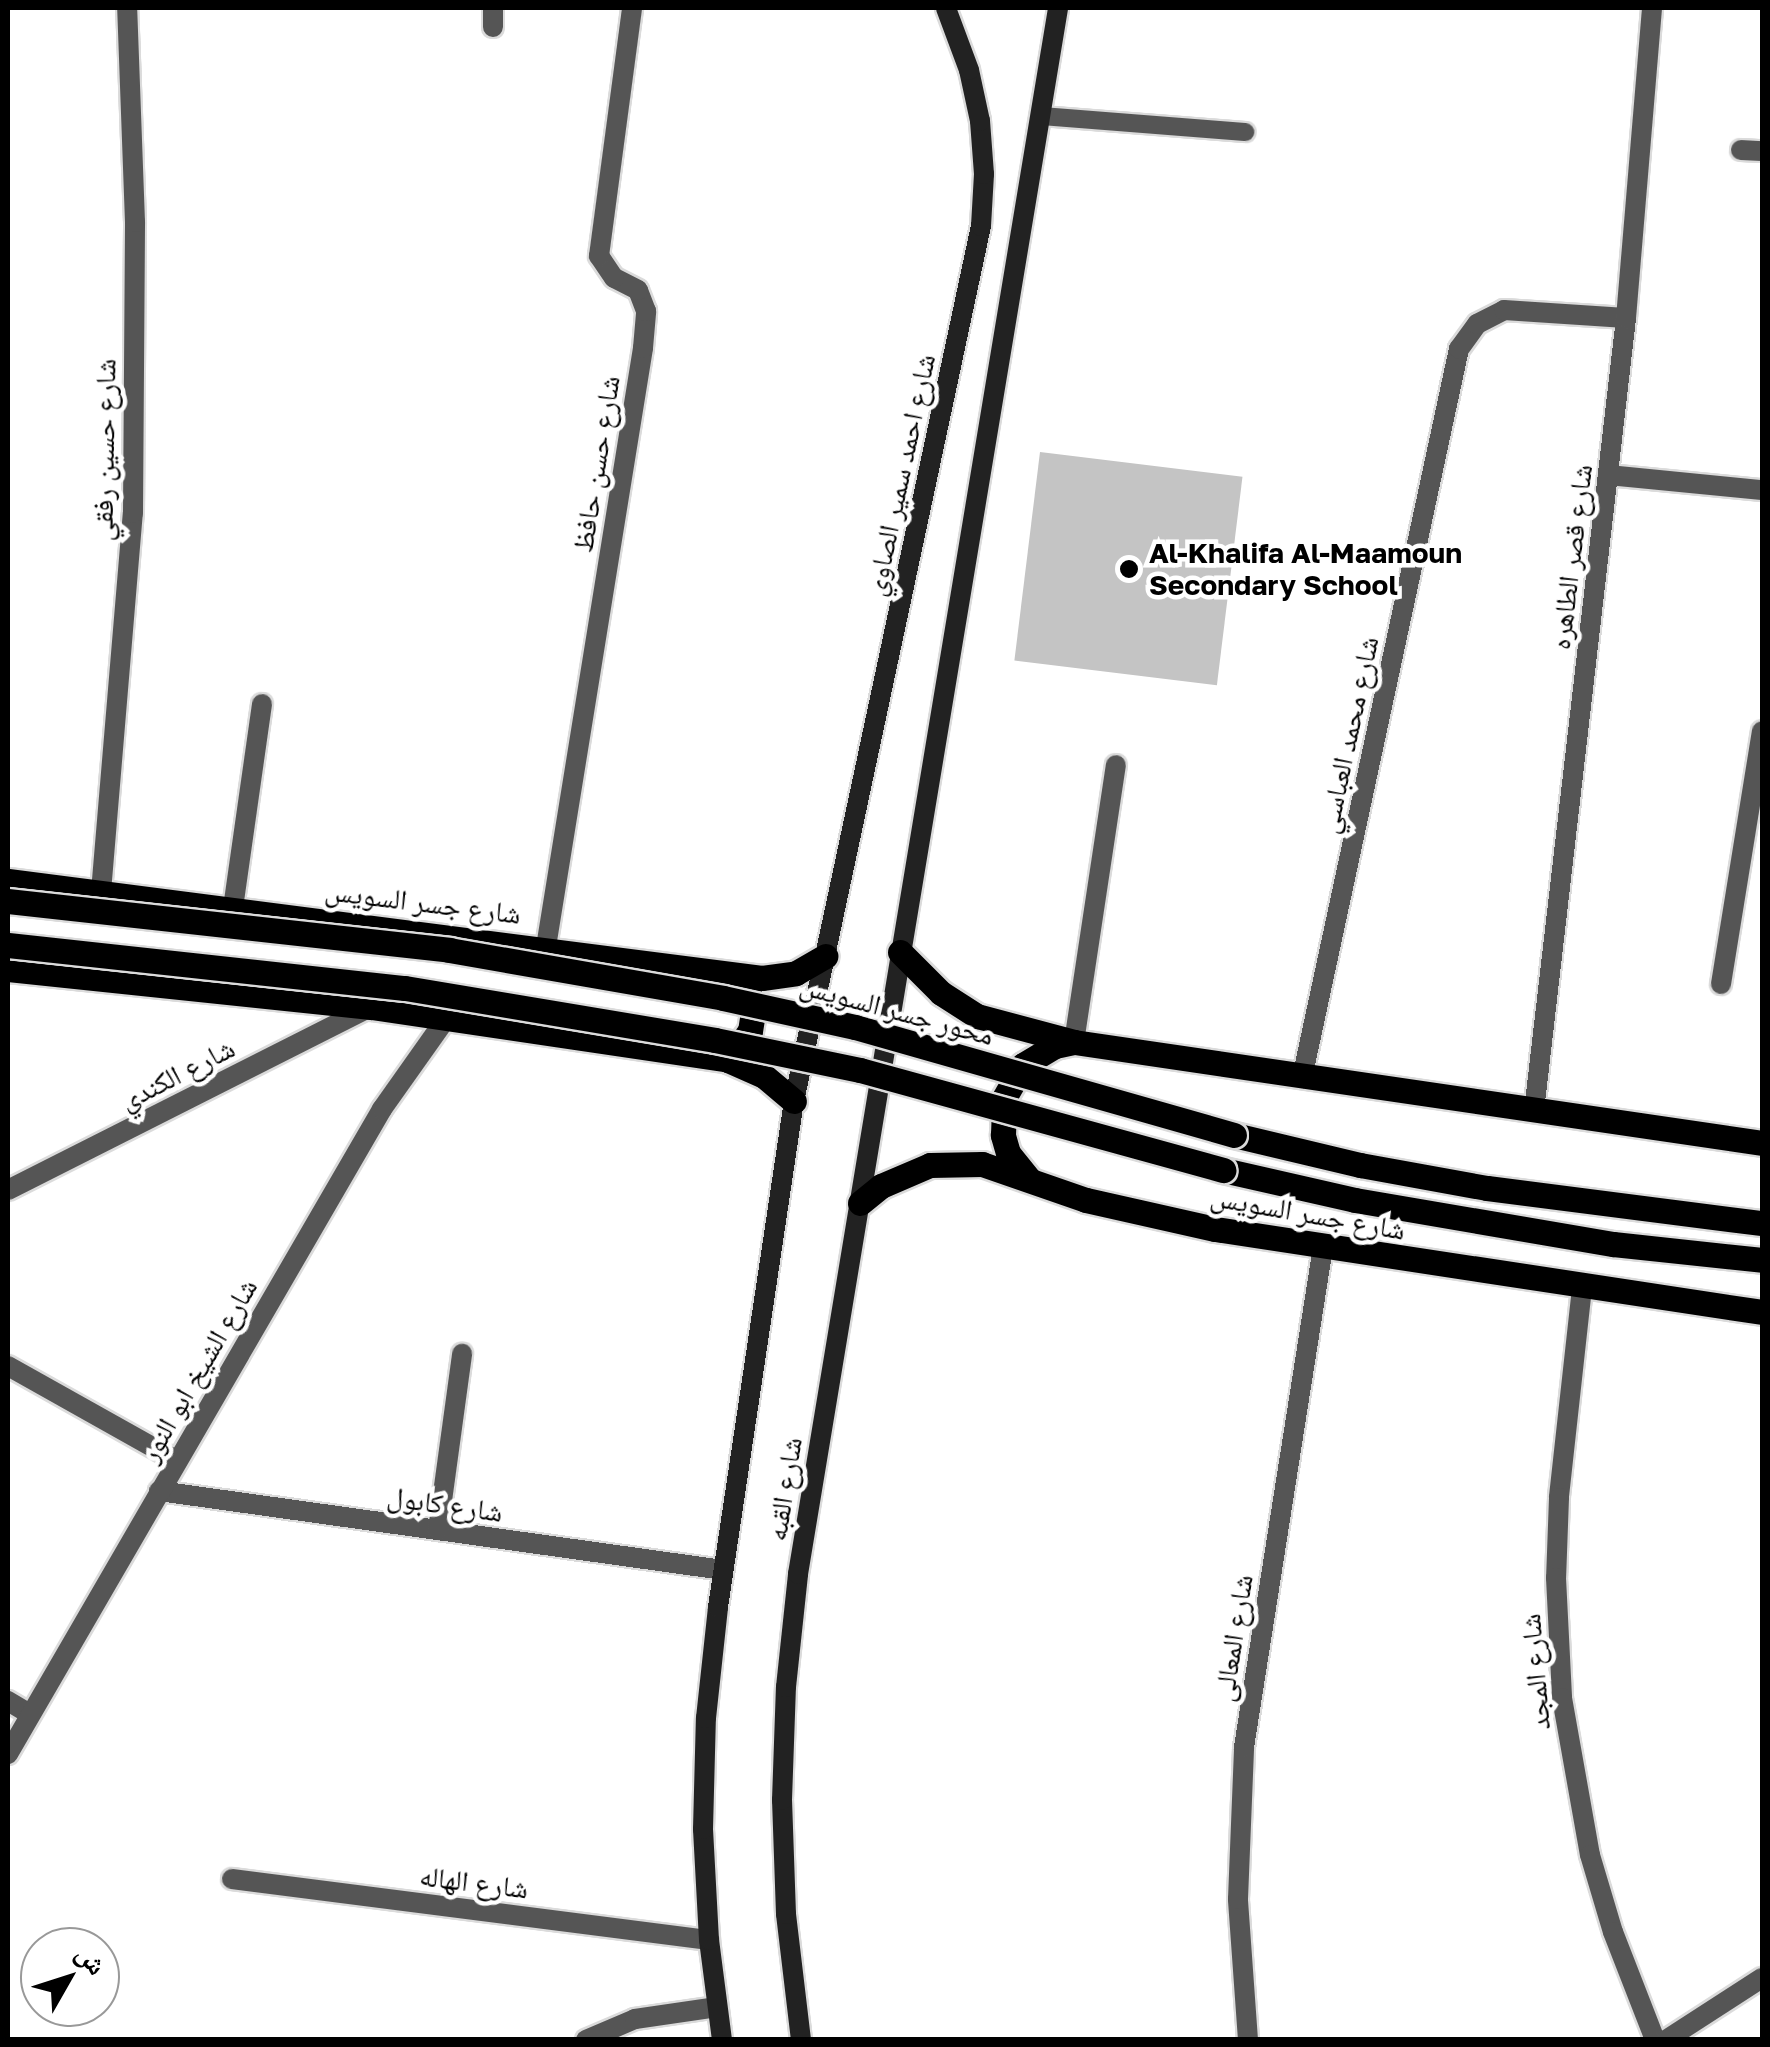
<!DOCTYPE html>
<html>
<head>
<meta charset="utf-8">
<style>
  body { margin:0 }
  #map { position:relative; width:1770px; height:2047px; overflow:hidden; background:#fff; font-family:"Golos Text","Noto Naskh Arabic",sans-serif }
  div>[style] { position:absolute }
  .building>* { inset:0; background:#c4c4c4; transform-origin:0 0 }
  .roads { filter:drop-shadow(2px 0 #dbdbdb) drop-shadow(-2px 0 #dbdbdb) drop-shadow(0 2px #dbdbdb) drop-shadow(0 -2px #dbdbdb) }
  .lane>* { height:18px; margin:-9px; padding:0 9px; transform-origin:9px; border-radius:9px; background:#555 }
  .street>* { height:20px; margin:-10px; padding:0 10px; transform-origin:10px; border-radius:10px; background:#555 }
  .secondary>* { height:20px; margin:-10px; padding:0 10px; transform-origin:10px; border-radius:10px; background:#222 }
  .primary>* { height:25px; margin:-12.5px; padding:0 12.5px; transform-origin:12.5px; border-radius:12.5px; background:#000 }
  .bridges { filter:drop-shadow(2px 0 #dbdbdb) drop-shadow(-2px 0 #dbdbdb) drop-shadow(0 2px #dbdbdb) drop-shadow(0 -2px #dbdbdb) }
  .primary-bridge>* { height:25px; margin:-12.5px; padding:0 12.5px; transform-origin:12.5px; border-radius:12.5px; background:#000 }
  .dots>* { width:28px; height:28px; translate:-50% -50%; box-sizing:border-box; border:5px solid #fff; border-radius:50% }
  span { translate:-50% -50%; white-space:nowrap; text-align:center; line-height:1.15; -webkit-text-stroke:9px #fff; paint-order:stroke }
  .street-label { font-size:28px; color:#000 }
  .poi-label { font-size:28px; color:#000; font-weight:700 }
  .left { translate:0 -50%; text-align:left }
  .frame { position:absolute; inset:0; border:10px solid #000; pointer-events:none }
  .north { position:absolute; left:20px; top:1927px; width:100px; height:100px; box-sizing:border-box; background:#fff; border:2px solid #999; border-radius:50%; rotate:51deg; font-size:28px; font-weight:700; line-height:40px; text-align:center; color:#000 }
  .north::after { content:''; display:block; margin:auto; width:35px; height:45px; background:#000; clip-path:polygon(50% 0,100% 100%,50% 72%,0 100%) }
</style>
</head>
<body>
<div id="map">
  <div class="building">
    <i style="left:1040px;top:452px;width:204px;height:210px;rotate:7deg"></i>
  </div>
  <div class="roads">
    <div class="lane">
      <i style="left:1041px;top:116px;width:205px;rotate:4.5deg"></i>
    </div>
    <div class="street">
      <i style="left:493px;top:27px;width:19px;rotate:-90deg"></i>
      <i style="left:1741px;top:150px;width:21px;rotate:3deg"></i>
      <i style="left:1608px;top:475px;width:155px;rotate:5.6deg"></i>
      <i style="left:101px;top:892px;width:380px;rotate:-85.2deg"></i>
      <i style="left:133px;top:513px;width:291px;rotate:-89.6deg"></i>
      <i style="left:135px;top:222px;width:214px;rotate:-92.1deg"></i>
      <i style="left:233px;top:908px;width:206px;rotate:-81.9deg"></i>
      <i style="left:546px;top:947px;width:607px;rotate:-80.8deg"></i>
      <i style="left:643px;top:348px;width:37px;rotate:-85deg"></i>
      <i style="left:646px;top:311px;width:22px;rotate:-111deg"></i>
      <i style="left:638px;top:290px;width:27px;rotate:-153deg"></i>
      <i style="left:614px;top:278px;width:27px;rotate:-124deg"></i>
      <i style="left:599px;top:256px;width:250px;rotate:-82.4deg"></i>
      <i style="left:1721px;top:984px;width:256px;rotate:-80.8deg"></i>
      <i style="left:1074px;top:1042px;width:280px;rotate:-81.4deg"></i>
      <i style="left:1302px;top:1078px;width:746px;rotate:-77.85deg"></i>
      <i style="left:1459px;top:349px;width:31px;rotate:-54deg"></i>
      <i style="left:1477px;top:324px;width:30px;rotate:-27deg"></i>
      <i style="left:1504px;top:310px;width:122px;rotate:3.8deg"></i>
      <i style="left:1534px;top:1111px;width:798px;rotate:-83.38deg"></i>
      <i style="left:1626px;top:318px;width:311px;rotate:-85.2deg"></i>
      <i style="left:8px;top:1190px;width:407px;rotate:-26.8deg"></i>
      <i style="left:1582px;top:1288px;width:211px;rotate:96.3deg"></i>
      <i style="left:1559px;top:1498px;width:80px;rotate:92.1deg"></i>
      <i style="left:1556px;top:1578px;width:120px;rotate:87.1deg"></i>
      <i style="left:1562px;top:1698px;width:159px;rotate:79.9deg"></i>
      <i style="left:1590px;top:1855px;width:80px;rotate:73.4deg"></i>
      <i style="left:1613px;top:1932px;width:116px;rotate:68.7deg"></i>
      <i style="left:8px;top:1366px;width:194px;rotate:29.3deg"></i>
      <i style="left:159px;top:1491px;width:570px;rotate:7.97deg"></i>
      <i style="left:438px;top:1530px;width:178px;rotate:-82.2deg"></i>
      <i style="left:8px;top:1701px;width:26px;rotate:31deg"></i>
      <i style="left:8px;top:1754px;width:746px;rotate:-59.89deg"></i>
      <i style="left:382px;top:1109px;width:109px;rotate:-54.7deg"></i>
      <i style="left:232px;top:1879px;width:481px;rotate:7.3deg"></i>
      <i style="left:586px;top:2040px;width:53px;rotate:-23.2deg"></i>
      <i style="left:635px;top:2019px;width:83px;rotate:-8.3deg"></i>
      <i style="left:1248px;top:2040px;width:141px;rotate:-94.1deg"></i>
      <i style="left:1238px;top:1899px;width:152px;rotate:-87.7deg"></i>
      <i style="left:1244px;top:1747px;width:506px;rotate:-81.02deg"></i>
      <i style="left:1666px;top:2040px;width:114px;rotate:-32.9deg"></i>
    </div>
    <div class="secondary">
      <i style="left:722px;top:2040px;width:101px;rotate:-97.4deg"></i>
      <i style="left:709px;top:1940px;width:111px;rotate:-93.1deg"></i>
      <i style="left:703px;top:1829px;width:111px;rotate:-88.5deg"></i>
      <i style="left:706px;top:1718px;width:112px;rotate:-83.8deg"></i>
      <i style="left:718px;top:1607px;width:512px;rotate:-81.46deg"></i>
      <i style="left:794px;top:1101px;width:895px;rotate:-77.94deg"></i>
      <i style="left:981px;top:226px;width:52px;rotate:-86.7deg"></i>
      <i style="left:984px;top:174px;width:53px;rotate:-94.3deg"></i>
      <i style="left:980px;top:121px;width:52px;rotate:-102.2deg"></i>
      <i style="left:969px;top:70px;width:66px;rotate:-110.4deg"></i>
      <i style="left:801px;top:2040px;width:127px;rotate:-96.8deg"></i>
      <i style="left:786px;top:1914px;width:114px;rotate:-92deg"></i>
      <i style="left:782px;top:1800px;width:113px;rotate:-88deg"></i>
      <i style="left:786px;top:1687px;width:114px;rotate:-83.9deg"></i>
      <i style="left:798px;top:1574px;width:1587px;rotate:-80.57deg"></i>
    </div>
    <div class="primary">
      <i style="left:8px;top:881px;width:760px;rotate:7.33deg"></i>
      <i style="left:762px;top:978px;width:34px;rotate:-8deg"></i>
      <i style="left:796px;top:973px;width:34px;rotate:-30deg"></i>
      <i style="left:900px;top:952px;width:58px;rotate:45deg"></i>
      <i style="left:941px;top:993px;width:43px;rotate:32.6deg"></i>
      <i style="left:977px;top:1016px;width:100px;rotate:15deg"></i>
      <i style="left:1074px;top:1042px;width:695px;rotate:8.35deg"></i>
      <i style="left:8px;top:969px;width:365px;rotate:6deg"></i>
      <i style="left:371px;top:1007px;width:361px;rotate:8.4deg"></i>
      <i style="left:728px;top:1060px;width:39px;rotate:24deg"></i>
      <i style="left:764px;top:1076px;width:39px;rotate:40deg"></i>
      <i style="left:728px;top:1060px;width:36px;rotate:-53deg"></i>
      <i style="left:750px;top:1031px;width:19px;rotate:-81deg"></i>
      <i style="left:753px;top:1012px;width:29px;rotate:-102deg"></i>
      <i style="left:1234px;top:1135px;width:130px;rotate:13.4deg"></i>
      <i style="left:1360px;top:1165px;width:129px;rotate:10.3deg"></i>
      <i style="left:1487px;top:1188px;width:277px;rotate:7.3deg"></i>
      <i style="left:1223px;top:1170px;width:135px;rotate:12.8deg"></i>
      <i style="left:1355px;top:1200px;width:262px;rotate:9.7deg"></i>
      <i style="left:1613px;top:1244px;width:150px;rotate:6.1deg"></i>
      <i style="left:1029px;top:1179px;width:33px;rotate:-129deg"></i>
      <i style="left:1008px;top:1153px;width:19px;rotate:-106deg"></i>
      <i style="left:1003px;top:1135px;width:37px;rotate:-88deg"></i>
      <i style="left:1004px;top:1098px;width:38px;rotate:-60deg"></i>
      <i style="left:1023px;top:1065px;width:37px;rotate:-31deg"></i>
      <i style="left:1055px;top:1046px;width:19px;rotate:-12deg"></i>
      <i style="left:860px;top:1203px;width:27px;rotate:-39deg"></i>
      <i style="left:881px;top:1186px;width:53px;rotate:-23.2deg"></i>
      <i style="left:930px;top:1165px;width:52px;rotate:-1.1deg"></i>
      <i style="left:982px;top:1164px;width:110px;rotate:19.1deg"></i>
      <i style="left:1086px;top:1200px;width:132px;rotate:12.7deg"></i>
      <i style="left:1215px;top:1229px;width:553px;rotate:8.63deg"></i>
    </div>
  </div>
  <div class="bridges">
    <div class="primary-bridge">
      <i style="left:8px;top:901px;width:444px;rotate:6.3deg"></i>
      <i style="left:449px;top:950px;width:278px;rotate:9.9deg"></i>
      <i style="left:723px;top:998px;width:135px;rotate:12.4deg"></i>
      <i style="left:855px;top:1027px;width:394px;rotate:15.9deg"></i>
      <i style="left:8px;top:945px;width:399px;rotate:6.2deg"></i>
      <i style="left:405px;top:988px;width:314px;rotate:9.5deg"></i>
      <i style="left:715px;top:1040px;width:148px;rotate:11.7deg"></i>
      <i style="left:860px;top:1070px;width:377px;rotate:15.4deg"></i>
    </div>
  </div>
  <div class="dots">
    <i style="left:1129px;top:569px;background:#000"></i>
  </div>
  <div class="street-label">
    <span style="left:104px;top:450px;rotate:-89deg">شارع حسين رفقي</span>
    <span style="left:596px;top:464px;rotate:-81deg">شارع حسن حافظ</span>
    <span style="left:900px;top:475px;rotate:-78deg">شارع احمد سمير الصاوي</span>
    <span style="left:1571px;top:557px;rotate:-83deg">شارع قصر الطاهره</span>
    <span style="left:1348px;top:735px;rotate:-78deg">شارع محمد العباسي</span>
    <span style="left:423px;top:902px;rotate:7deg">شارع جسر السويس</span>
    <span style="left:897px;top:1010px;rotate:15deg">محور جسر السويس</span>
    <span style="left:177px;top:1074px;rotate:-27deg">شارع الكندي</span>
    <span style="left:1308px;top:1213px;rotate:10deg">شارع جسر السويس</span>
    <span style="left:198px;top:1370px;rotate:-60deg">شارع الشيخ ابو النور</span>
    <span style="left:784px;top:1489px;rotate:-81deg">شارع القبه</span>
    <span style="left:445px;top:1504px;rotate:8deg">شارع كابول</span>
    <span style="left:1233px;top:1638px;rotate:-81deg">شارع المعالى</span>
    <span style="left:1535px;top:1672px;rotate:-95deg">شارع المجد</span>
    <span style="left:474px;top:1882px;rotate:7deg">شارع الهاله</span>
  </div>
  <div class="poi-label">
    <span class="left" style="left:1149px;top:569px">Al-Khalifa Al-Maamoun<br>Secondary School</span>
  </div>
  <div class="frame"></div>
  <div class="north">ش</div>
</div>
</body>
</html>
